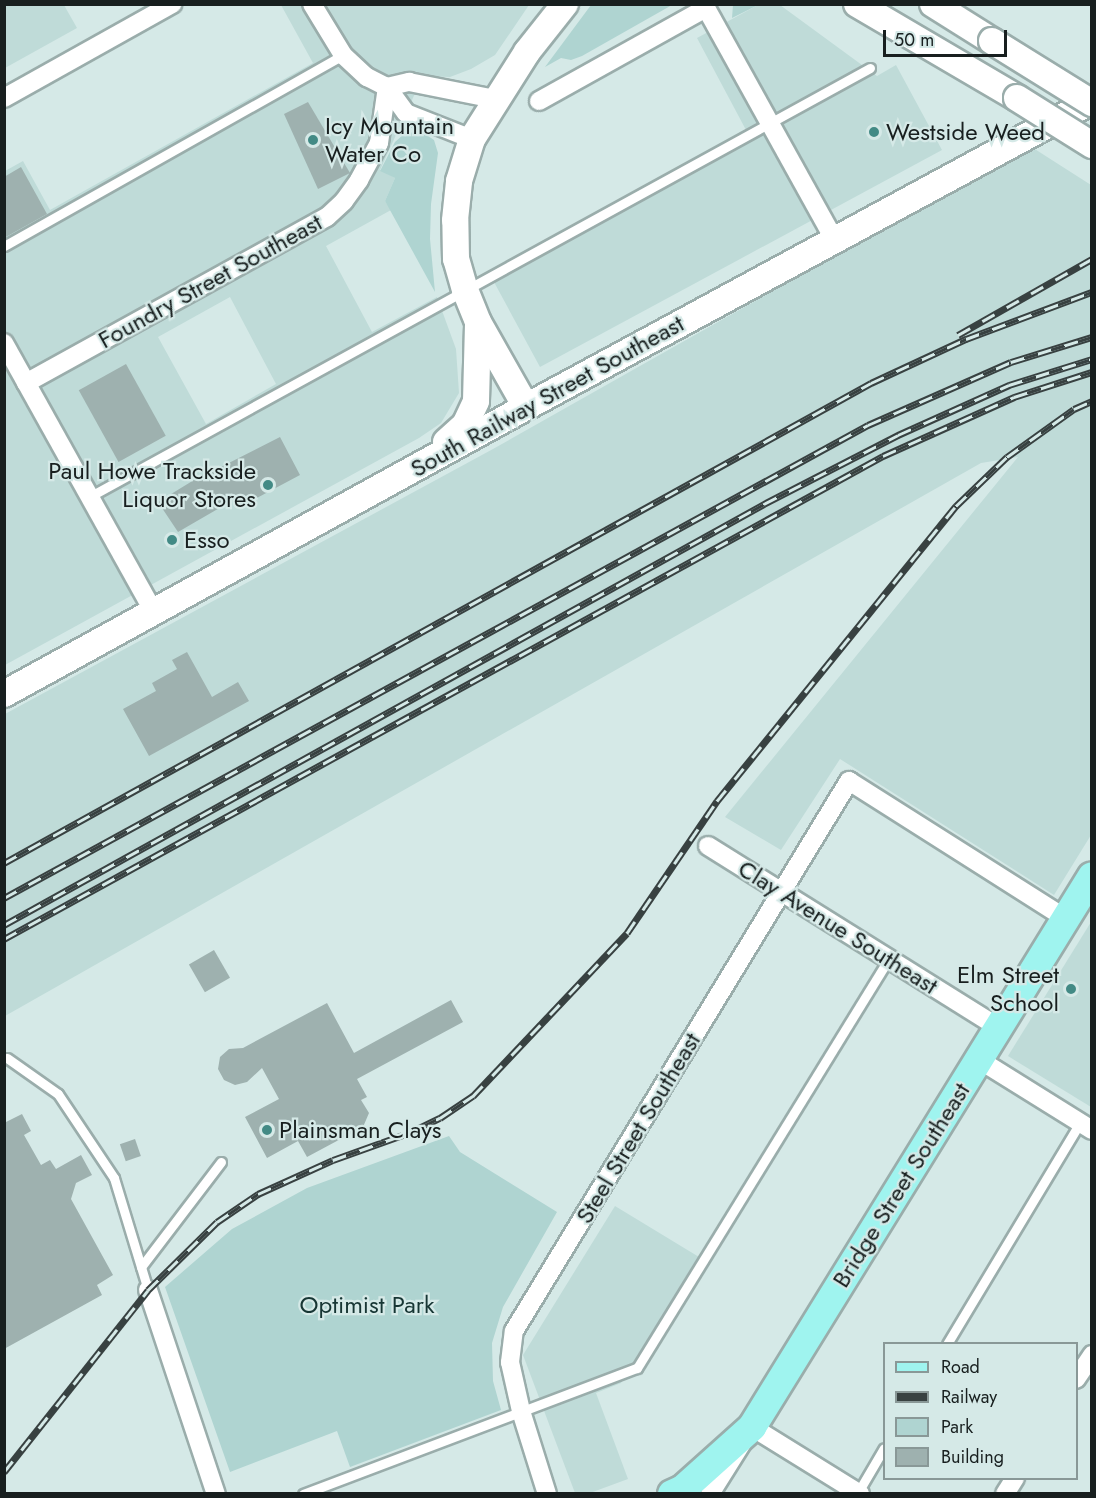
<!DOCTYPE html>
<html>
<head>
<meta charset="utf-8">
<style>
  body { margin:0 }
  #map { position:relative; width:1096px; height:1498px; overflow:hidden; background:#d5e9e7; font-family:Jost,sans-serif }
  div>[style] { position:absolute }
  .built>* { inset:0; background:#bfdbd8 }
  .green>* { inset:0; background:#afd4d1 }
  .building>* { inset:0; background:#9eb1af; transform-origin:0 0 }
  .roads { filter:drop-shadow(2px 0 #9aadab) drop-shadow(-2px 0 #9aadab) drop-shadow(0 2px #9aadab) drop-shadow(0 -2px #9aadab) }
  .lane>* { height:9px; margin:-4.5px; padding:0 4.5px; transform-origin:4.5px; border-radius:4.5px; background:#fff }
  .street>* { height:18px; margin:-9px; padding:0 9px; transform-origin:9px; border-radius:9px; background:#fff }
  .secondary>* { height:26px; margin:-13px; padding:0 13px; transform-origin:13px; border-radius:13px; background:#fff }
  .primary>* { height:28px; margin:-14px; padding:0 14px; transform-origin:14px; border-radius:14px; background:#9ff4ef }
  .rail>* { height:7px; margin-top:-3.5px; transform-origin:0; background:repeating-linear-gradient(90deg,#d5e9e7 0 14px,#384141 0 28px); box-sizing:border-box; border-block:2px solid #384141 }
  .bridges { filter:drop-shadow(2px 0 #9aadab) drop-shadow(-2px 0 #9aadab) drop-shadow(0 2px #9aadab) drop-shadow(0 -2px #9aadab) }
  .secondary-bridge>* { height:26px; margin:-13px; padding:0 13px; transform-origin:13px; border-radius:13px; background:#fff }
  .dots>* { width:16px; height:16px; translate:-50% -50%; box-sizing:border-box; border:3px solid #d5e9e7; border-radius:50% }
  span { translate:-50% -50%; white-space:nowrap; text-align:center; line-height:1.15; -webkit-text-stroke:4.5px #d5e9e7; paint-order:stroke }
  .poi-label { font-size:24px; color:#181f1f }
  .left { translate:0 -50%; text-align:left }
  .right { translate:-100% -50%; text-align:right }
  .street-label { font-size:24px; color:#181f1f }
  .park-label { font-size:24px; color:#173634 }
  .frame { position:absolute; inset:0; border:6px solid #181f1f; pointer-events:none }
  .legend { position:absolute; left:883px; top:1342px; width:195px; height:138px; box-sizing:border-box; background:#d5e9e7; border:2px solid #899897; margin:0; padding:8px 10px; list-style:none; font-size:18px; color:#181f1f }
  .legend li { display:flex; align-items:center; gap:12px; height:30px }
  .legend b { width:30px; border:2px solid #899897 }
  .scale { position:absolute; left:883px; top:30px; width:124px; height:27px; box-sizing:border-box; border:3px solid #181f1f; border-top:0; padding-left:8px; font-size:18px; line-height:21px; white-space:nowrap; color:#181f1f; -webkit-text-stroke:4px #d5e9e7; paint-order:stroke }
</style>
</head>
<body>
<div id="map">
  <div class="built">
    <i style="clip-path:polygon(5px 4px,64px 5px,77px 28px,5px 68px)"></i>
    <i style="clip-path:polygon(evenodd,281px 5px,529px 5px,495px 55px,471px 69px,450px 77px,423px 76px,380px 170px,395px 178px,385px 201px,391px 210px,326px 246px,372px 332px,437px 297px,456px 349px,459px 393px,441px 423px,419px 438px,5px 665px,5px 171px,23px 161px,50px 210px,313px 63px,281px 5px,230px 297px,276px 384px,206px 424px,158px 337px,230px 297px)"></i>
    <i style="clip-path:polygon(758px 5px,780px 5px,877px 76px,896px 65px,942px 150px,540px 367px,488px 271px,746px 130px,697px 38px)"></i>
    <i style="clip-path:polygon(1030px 146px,1091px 185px,1091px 835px,1054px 895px,840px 759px,781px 850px,725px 817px,1018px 457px,981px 463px,5px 1016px,5px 714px,493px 449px)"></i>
    <i style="clip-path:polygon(1091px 922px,1091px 1107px,1008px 1056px)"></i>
    <i style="clip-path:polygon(615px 1206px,699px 1257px,621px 1383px,596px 1393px,628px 1479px,590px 1493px,575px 1493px,523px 1355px)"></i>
  </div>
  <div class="green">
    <i style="clip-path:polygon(591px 5px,591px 4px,672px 5px,582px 56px,571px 60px,561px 58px,545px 67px)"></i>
    <i style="clip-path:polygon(733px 5px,733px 4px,758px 5px,732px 18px)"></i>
    <i style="clip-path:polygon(415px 132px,425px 134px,434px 140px,438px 153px,431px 204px,430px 239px,435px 292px,385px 201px,395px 178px,380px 171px,395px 142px,404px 134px)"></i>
    <i style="clip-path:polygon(449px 1136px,460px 1152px,557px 1212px,503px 1307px,492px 1343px,493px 1381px,501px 1410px,350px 1467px,337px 1431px,230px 1472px,165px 1287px,232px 1229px,307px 1188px)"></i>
  </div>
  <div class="building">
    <i style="clip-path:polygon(308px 102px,350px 173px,318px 189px,284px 114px)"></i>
    <i style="clip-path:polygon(21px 167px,47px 214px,4px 238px,4px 177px)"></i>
    <i style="left:126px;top:364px;width:82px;height:54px;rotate:61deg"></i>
    <i style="clip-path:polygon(280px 437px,300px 475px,240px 507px,235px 499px,178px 532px,158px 502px,212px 469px,213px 471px)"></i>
    <i style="clip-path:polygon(187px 652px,212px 697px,238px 682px,249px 701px,149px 756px,123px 709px,156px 691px,152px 683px,177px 669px,172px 660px)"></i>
    <i style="left:214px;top:950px;width:32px;height:29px;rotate:60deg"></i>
    <i style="clip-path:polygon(451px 1000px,463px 1022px,357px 1079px,367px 1097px,361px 1100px,369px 1113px,363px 1127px,307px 1157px,298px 1141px,267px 1158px,245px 1117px,279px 1099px,262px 1068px,247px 1082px,235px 1085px,224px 1080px,218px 1069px,220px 1057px,229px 1049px,243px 1048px,327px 1003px,354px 1053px)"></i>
    <i style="clip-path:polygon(22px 1114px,31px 1131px,24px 1135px,41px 1165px,50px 1160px,56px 1169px,81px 1155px,92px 1175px,76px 1183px,71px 1199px,113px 1275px,97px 1285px,102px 1295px,4px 1349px,4px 1123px)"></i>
    <i style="left:135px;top:1139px;width:18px;height:16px;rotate:71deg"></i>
  </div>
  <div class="roads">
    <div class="lane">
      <i style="left:4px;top:246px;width:389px;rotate:-29.4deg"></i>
      <i style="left:89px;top:497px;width:891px;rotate:-28.78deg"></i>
      <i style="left:7px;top:1058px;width:62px;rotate:35.2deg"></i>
      <i style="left:58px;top:1094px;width:101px;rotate:56.3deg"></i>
      <i style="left:114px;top:1178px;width:117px;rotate:73.1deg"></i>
      <i style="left:141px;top:1267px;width:132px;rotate:-52.7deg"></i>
      <i style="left:947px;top:1344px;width:258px;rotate:-59deg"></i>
      <i style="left:303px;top:1494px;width:357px;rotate:-20.7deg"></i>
      <i style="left:637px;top:1368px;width:480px;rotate:-58.4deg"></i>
      <i style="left:857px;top:1494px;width:53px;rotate:-59.6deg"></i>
    </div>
    <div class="street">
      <i style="left:312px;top:4px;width:60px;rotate:58.7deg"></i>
      <i style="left:343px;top:55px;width:33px;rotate:43deg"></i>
      <i style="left:367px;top:77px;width:22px;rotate:27deg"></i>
      <i style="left:387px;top:87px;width:32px;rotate:54deg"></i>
      <i style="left:406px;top:113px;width:71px;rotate:21.5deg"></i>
      <i style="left:387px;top:87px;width:23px;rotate:-13deg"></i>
      <i style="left:409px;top:82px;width:88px;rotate:11.2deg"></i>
      <i style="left:4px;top:98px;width:193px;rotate:-29.2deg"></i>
      <i style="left:539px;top:101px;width:191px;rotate:-29.1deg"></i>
      <i style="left:706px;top:8px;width:264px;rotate:61deg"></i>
      <i style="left:4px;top:343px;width:308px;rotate:60.9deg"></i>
      <i style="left:26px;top:383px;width:344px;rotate:-28.9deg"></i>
      <i style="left:327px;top:217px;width:23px;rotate:-43deg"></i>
      <i style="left:344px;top:201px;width:26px;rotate:-54deg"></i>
      <i style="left:359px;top:180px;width:42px;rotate:-61.6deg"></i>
      <i style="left:379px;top:143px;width:57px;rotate:-81.9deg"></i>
      <i style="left:708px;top:846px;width:342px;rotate:32deg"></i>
      <i style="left:978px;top:1059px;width:134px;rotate:31.9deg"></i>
      <i style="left:148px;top:1290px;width:215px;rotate:71.6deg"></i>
      <i style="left:1076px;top:1379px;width:29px;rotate:-56deg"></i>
      <i style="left:547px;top:1494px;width:87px;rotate:-107.4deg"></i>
      <i style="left:521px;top:1411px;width:50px;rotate:-102.7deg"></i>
      <i style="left:510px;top:1362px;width:31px;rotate:-83deg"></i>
      <i style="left:514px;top:1331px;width:644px;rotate:-58.65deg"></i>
      <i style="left:849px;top:781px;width:256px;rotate:32.4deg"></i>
      <i style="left:710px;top:1494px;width:79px;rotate:-57.9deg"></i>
      <i style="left:752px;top:1427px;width:127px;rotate:31.8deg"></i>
      <i style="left:1005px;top:1494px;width:19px;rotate:-58deg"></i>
    </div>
    <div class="secondary">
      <i style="left:857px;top:4px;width:186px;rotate:30.4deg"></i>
      <i style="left:933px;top:4px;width:70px;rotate:32.1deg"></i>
      <i style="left:526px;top:407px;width:98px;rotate:-119.5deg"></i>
      <i style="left:478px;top:322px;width:35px;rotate:-112deg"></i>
      <i style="left:465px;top:290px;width:32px;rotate:-106deg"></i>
      <i style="left:456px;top:259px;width:39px;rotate:-91deg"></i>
      <i style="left:455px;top:220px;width:39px;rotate:-84deg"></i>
      <i style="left:459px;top:181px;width:44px;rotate:-72.8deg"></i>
      <i style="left:472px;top:139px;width:103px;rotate:-57.7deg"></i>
      <i style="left:527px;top:52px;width:61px;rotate:-51.6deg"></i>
      <i style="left:446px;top:442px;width:25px;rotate:-42deg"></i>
      <i style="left:465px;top:425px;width:26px;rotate:-65deg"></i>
      <i style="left:476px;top:401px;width:76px;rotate:-88.5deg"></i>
      <i style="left:4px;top:694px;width:596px;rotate:-28.8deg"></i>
      <i style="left:526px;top:407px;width:643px;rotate:-28.4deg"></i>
    </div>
    <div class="primary">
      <i style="left:672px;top:1494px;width:12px;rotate:-24deg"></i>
      <i style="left:683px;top:1489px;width:93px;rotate:-41.9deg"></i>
      <i style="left:752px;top:1427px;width:647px;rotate:-58.32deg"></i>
    </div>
  </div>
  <div class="rail">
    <i style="left:958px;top:335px;width:154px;rotate:-29.6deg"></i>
    <i style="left:4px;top:863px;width:991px;rotate:-28.97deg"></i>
    <i style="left:871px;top:383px;width:105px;rotate:-24.9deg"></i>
    <i style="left:966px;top:339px;width:134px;rotate:-20.5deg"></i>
    <i style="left:4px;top:898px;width:985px;rotate:-28.7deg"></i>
    <i style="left:868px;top:425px;width:156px;rotate:-23.8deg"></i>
    <i style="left:1011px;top:362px;width:85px;rotate:-17.2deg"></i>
    <i style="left:4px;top:925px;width:869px;rotate:-28.98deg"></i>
    <i style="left:764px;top:504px;width:151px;rotate:-27.2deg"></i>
    <i style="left:898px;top:435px;width:122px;rotate:-24.2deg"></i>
    <i style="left:1009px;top:385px;width:87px;rotate:-17.4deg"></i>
    <i style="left:4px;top:939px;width:1003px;rotate:-28.79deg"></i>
    <i style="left:883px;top:456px;width:144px;rotate:-24.2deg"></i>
    <i style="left:1014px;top:397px;width:82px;rotate:-17.8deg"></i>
    <i style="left:4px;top:1472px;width:232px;rotate:-51.6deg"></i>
    <i style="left:148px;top:1290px;width:97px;rotate:-44.6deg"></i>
    <i style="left:217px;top:1222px;width:50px;rotate:-34.3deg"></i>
    <i style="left:258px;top:1194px;width:82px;rotate:-24.4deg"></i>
    <i style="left:333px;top:1160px;width:83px;rotate:-19.7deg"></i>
    <i style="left:411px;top:1132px;width:32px;rotate:-26deg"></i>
    <i style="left:440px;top:1118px;width:40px;rotate:-34deg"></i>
    <i style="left:473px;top:1096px;width:224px;rotate:-46.6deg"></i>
    <i style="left:627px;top:933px;width:160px;rotate:-55.7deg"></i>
    <i style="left:717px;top:801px;width:380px;rotate:-51deg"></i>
    <i style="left:956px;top:506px;width:71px;rotate:-43.9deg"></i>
    <i style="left:1007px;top:457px;width:82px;rotate:-35.6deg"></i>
    <i style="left:1074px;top:409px;width:20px;rotate:-24deg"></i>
  </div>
  <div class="bridges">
    <div class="secondary-bridge">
      <i style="left:992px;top:41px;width:118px;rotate:31.8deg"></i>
      <i style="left:1017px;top:98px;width:89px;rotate:32.1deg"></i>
    </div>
  </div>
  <div class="dots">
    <i style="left:874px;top:132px;background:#428a85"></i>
    <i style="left:313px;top:140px;background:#428a85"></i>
    <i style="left:268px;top:485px;background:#428a85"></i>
    <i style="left:172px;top:540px;background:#428a85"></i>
    <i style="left:1071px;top:989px;background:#428a85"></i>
    <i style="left:267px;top:1130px;background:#428a85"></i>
  </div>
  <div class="poi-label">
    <span class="left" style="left:325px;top:140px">Icy Mountain<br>Water Co</span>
    <span class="left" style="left:886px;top:132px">Westside Weed</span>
    <span class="right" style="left:256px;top:485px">Paul Howe Trackside<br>Liquor Stores</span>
    <span class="left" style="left:184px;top:540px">Esso</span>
    <span class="right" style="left:1059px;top:989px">Elm Street<br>School</span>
    <span class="left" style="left:279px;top:1130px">Plainsman Clays</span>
  </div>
  <div class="street-label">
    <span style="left:210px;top:281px;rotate:-29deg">Foundry Street Southeast</span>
    <span style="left:547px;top:396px;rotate:-29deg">South Railway Street Southeast</span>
    <span style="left:838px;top:927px;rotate:32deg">Clay Avenue Southeast</span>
    <span style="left:638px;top:1128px;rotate:-59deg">Steel Street Southeast</span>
    <span style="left:901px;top:1185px;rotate:-58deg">Bridge Street Southeast</span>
  </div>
  <div class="park-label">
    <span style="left:367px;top:1305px">Optimist Park</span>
  </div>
  <div class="frame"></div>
  <ul class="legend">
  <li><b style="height:8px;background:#9ff4ef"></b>Road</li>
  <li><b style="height:8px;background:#384141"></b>Railway</li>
  <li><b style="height:16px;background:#afd4d1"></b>Park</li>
  <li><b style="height:16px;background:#9eb1af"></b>Building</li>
  </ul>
  <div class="scale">50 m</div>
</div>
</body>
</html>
